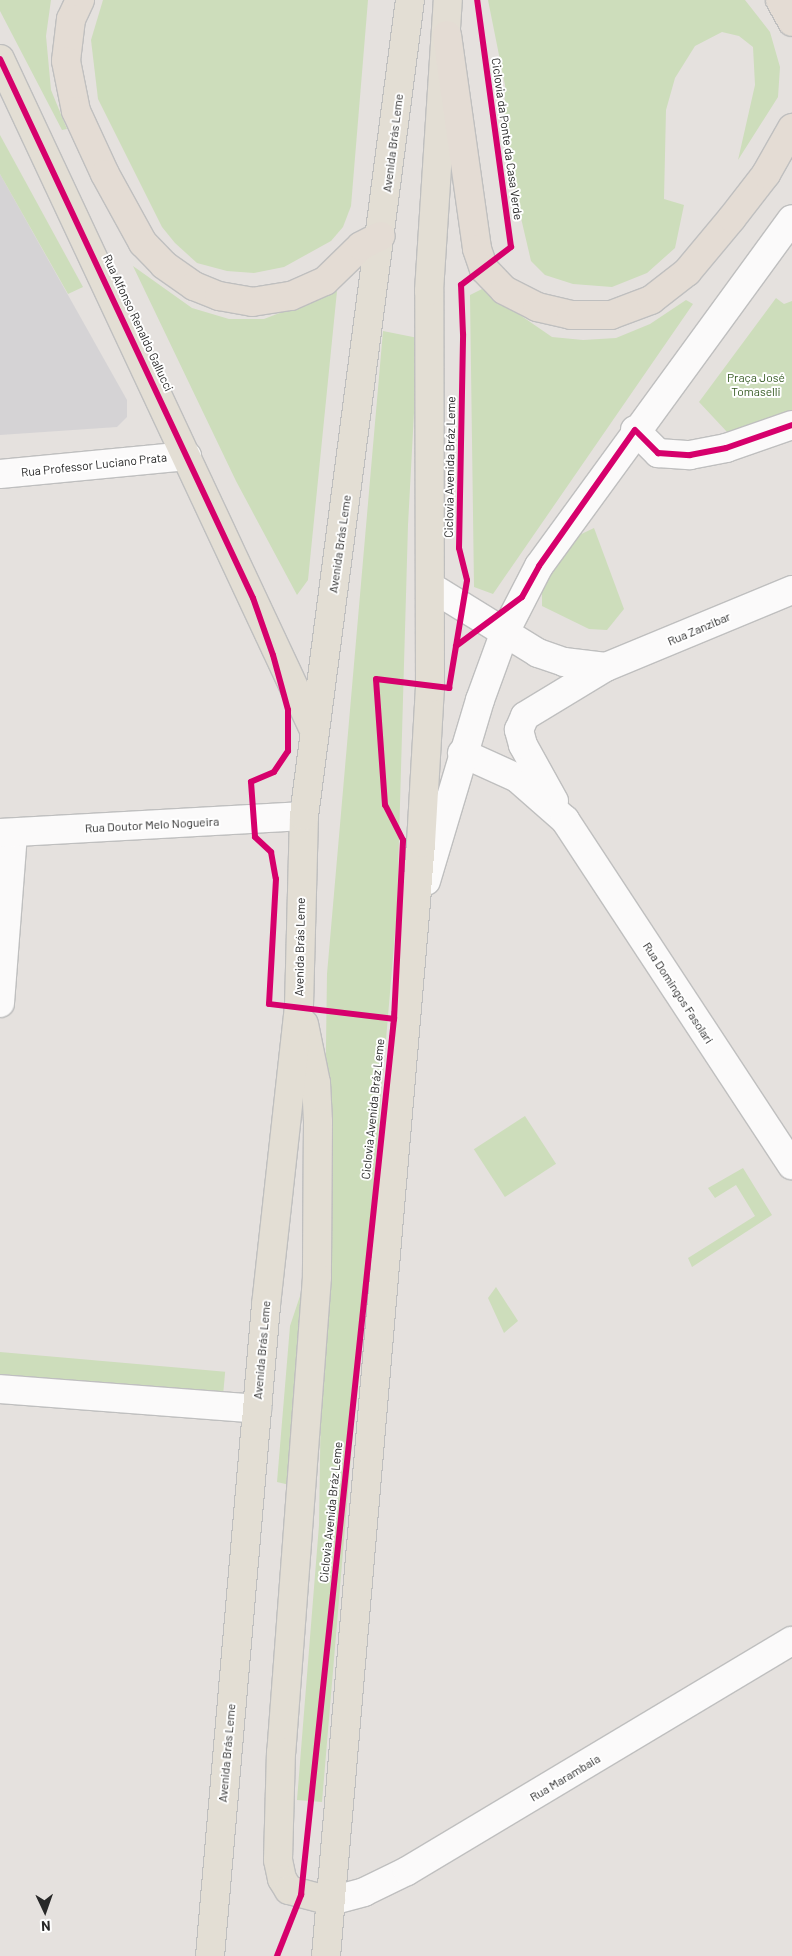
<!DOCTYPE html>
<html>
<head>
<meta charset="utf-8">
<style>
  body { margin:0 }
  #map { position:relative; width:792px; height:1956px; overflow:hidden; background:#e5e1de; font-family:Barlow,sans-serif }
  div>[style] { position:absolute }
  .industrial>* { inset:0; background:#d5d3d5 }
  .green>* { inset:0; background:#cdddbb; transform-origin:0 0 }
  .roads { filter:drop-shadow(1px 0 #bfbfbf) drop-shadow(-1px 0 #bfbfbf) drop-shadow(0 1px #bfbfbf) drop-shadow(0 -1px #bfbfbf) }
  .minor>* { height:28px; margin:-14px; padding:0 14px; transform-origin:14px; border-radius:14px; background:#fbfafa }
  .tertiary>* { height:28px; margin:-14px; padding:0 14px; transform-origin:14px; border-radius:14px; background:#fbfafa }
  .secondary>* { height:28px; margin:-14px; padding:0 14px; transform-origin:14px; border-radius:14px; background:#fbfafa }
  .primary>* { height:28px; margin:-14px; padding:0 14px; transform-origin:14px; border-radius:14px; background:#e3ded4 }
  .trunk>* { height:28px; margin:-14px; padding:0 14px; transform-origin:14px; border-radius:14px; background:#e4dcd4 }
  .cycleway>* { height:6px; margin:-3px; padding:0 3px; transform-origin:3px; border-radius:3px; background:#d6006c }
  span { translate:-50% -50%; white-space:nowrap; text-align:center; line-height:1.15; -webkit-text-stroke:4px #fff; paint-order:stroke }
  .street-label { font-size:12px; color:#282828 }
  .park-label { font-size:12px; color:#355a22 }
  .north { position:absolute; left:20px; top:1886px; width:50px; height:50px; -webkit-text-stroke:4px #fff; paint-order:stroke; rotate:177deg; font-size:14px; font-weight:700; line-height:20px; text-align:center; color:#282828 }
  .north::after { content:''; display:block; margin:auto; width:18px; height:22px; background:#282828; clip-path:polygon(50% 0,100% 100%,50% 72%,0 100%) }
</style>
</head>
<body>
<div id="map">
  <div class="industrial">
    <i style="clip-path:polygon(0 174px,127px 400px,127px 417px,117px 427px,0 435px)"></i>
  </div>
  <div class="green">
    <i style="clip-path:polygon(0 0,51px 0,46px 36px,51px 90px,67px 129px,62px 130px,0 11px)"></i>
    <i style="clip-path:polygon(103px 0,368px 0,351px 206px,343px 227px,331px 241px,284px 267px,254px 273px,227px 271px,197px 263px,175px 243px,162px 227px,98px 99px,91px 40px)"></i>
    <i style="clip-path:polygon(488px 0,745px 0,770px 32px,780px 67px,778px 97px,738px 160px,755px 85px,753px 47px,739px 36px,722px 32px,695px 46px,675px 78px,666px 110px,664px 199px,684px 205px,675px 248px,647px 273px,612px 287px,573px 284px,545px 275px,531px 261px,508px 162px,504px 132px,505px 85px)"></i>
    <i style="clip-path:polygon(0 135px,83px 287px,68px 294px,0 174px)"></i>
    <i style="clip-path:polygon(133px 266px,192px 308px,229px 319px,264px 319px,337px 291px,308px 580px,297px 595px,236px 481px)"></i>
    <i style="clip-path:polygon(482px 289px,552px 337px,583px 340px,616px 338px,650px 324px,686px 300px,693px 304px,493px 594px,474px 587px,470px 295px)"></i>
    <i style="clip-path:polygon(776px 298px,784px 304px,792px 301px,792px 412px,728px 433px,699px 402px)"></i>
    <i style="clip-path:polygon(383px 331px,418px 338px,408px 525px,397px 909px,322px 1802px,297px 1800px,319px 1525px,323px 1264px,294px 1486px,277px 1482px,290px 1326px,311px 1263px,323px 1257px,327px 974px)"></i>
    <i style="clip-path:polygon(594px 528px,624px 609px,607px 630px,589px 629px,542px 606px,542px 587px,571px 539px)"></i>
    <i style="left:525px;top:1116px;width:57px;height:61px;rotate:57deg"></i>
    <i style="clip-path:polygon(743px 1168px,772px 1215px,692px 1267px,688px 1258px,755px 1216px,736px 1185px,715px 1198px,708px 1188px)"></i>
    <i style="clip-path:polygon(496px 1287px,518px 1321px,504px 1333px,488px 1298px)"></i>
    <i style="left:0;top:1352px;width:226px;height:22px;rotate:5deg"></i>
  </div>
  <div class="roads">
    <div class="minor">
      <i style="left:635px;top:430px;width:33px;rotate:45deg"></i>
      <i style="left:658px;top:453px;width:32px;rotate:4deg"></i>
      <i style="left:690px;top:455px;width:37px;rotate:-11deg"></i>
      <i style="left:726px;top:448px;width:70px;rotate:-19.2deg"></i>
      <i style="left:0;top:474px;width:188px;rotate:-5.5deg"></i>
      <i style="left:0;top:1003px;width:170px;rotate:-85.6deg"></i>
      <i style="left:0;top:1389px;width:258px;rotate:4.4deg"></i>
    </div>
    <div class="tertiary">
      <i style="left:431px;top:587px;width:126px;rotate:31.7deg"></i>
      <i style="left:538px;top:653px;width:28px;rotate:19deg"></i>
      <i style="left:564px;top:662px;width:42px;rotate:6.8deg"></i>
      <i style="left:462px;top:753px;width:60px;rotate:24.4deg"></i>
      <i style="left:517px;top:778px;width:64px;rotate:41.2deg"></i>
      <i style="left:565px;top:820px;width:413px;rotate:56.7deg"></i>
      <i style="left:554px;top:801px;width:64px;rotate:-119deg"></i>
      <i style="left:523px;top:745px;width:16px;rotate:-105deg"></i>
      <i style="left:519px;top:730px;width:15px;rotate:-67deg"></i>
      <i style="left:525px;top:716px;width:95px;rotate:-31.2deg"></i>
      <i style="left:606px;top:667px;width:201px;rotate:-22.5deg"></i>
      <i style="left:426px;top:881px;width:189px;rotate:-73.4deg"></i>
      <i style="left:480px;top:700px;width:70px;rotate:-70deg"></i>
      <i style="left:504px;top:634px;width:76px;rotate:-62.8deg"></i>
      <i style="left:539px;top:566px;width:429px;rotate:-53.9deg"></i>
      <i style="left:331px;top:1901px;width:34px;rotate:-15deg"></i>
      <i style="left:364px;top:1892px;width:48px;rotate:-26deg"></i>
      <i style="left:407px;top:1871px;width:448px;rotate:-30.9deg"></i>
    </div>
    <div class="secondary">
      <i style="left:0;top:833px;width:304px;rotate:-3.2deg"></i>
    </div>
    <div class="primary">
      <i style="left:0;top:59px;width:743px;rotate:64.92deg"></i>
      <i style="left:304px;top:1024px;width:60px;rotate:78.5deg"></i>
      <i style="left:316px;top:1083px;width:39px;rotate:87deg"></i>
      <i style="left:318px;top:1122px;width:155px;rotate:90.4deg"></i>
      <i style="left:317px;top:1277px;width:476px;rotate:94.3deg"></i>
      <i style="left:281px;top:1752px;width:108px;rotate:91.6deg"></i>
      <i style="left:278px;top:1860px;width:19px;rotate:78deg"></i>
      <i style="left:282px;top:1879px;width:13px;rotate:58deg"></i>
      <i style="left:289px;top:1890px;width:43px;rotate:14.7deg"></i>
      <i style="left:210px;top:1956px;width:653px;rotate:-85.08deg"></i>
      <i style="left:266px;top:1305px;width:301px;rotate:-83.7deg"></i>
      <i style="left:299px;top:1006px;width:190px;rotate:-88.5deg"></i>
      <i style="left:304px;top:816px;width:823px;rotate:-82.6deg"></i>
      <i style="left:326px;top:1956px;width:1117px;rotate:-85.12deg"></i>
      <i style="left:421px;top:843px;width:155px;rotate:-86.7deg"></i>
      <i style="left:430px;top:688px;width:397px;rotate:-90.1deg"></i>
      <i style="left:429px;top:291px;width:292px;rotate:-86.3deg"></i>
    </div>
    <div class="trunk">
      <i style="left:80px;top:0;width:21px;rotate:115deg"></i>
      <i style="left:71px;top:19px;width:42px;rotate:96.8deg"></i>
      <i style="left:66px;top:61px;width:51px;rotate:78.7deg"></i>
      <i style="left:76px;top:111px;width:69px;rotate:65.3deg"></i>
      <i style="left:105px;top:174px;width:79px;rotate:61.2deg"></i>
      <i style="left:143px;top:243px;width:30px;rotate:46deg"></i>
      <i style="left:164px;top:265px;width:37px;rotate:35deg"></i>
      <i style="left:194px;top:286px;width:27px;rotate:22deg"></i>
      <i style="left:219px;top:296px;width:34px;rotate:10deg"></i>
      <i style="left:252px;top:302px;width:39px;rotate:-9deg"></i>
      <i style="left:291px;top:296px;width:37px;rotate:-24deg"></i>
      <i style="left:325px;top:281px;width:50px;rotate:-44.2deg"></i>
      <i style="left:361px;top:246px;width:22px;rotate:-27deg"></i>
      <i style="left:780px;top:0;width:25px;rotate:61deg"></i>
      <i style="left:447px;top:35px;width:216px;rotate:82deg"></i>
      <i style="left:477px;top:249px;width:21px;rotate:71deg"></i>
      <i style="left:484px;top:269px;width:29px;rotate:46deg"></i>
      <i style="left:504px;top:290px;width:37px;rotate:27deg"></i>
      <i style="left:537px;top:307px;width:35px;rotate:13deg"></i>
      <i style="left:571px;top:315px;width:40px"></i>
      <i style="left:611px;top:315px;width:43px;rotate:-20.6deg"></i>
      <i style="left:651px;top:300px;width:46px;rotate:-37.9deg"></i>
      <i style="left:687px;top:272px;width:70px;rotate:-50.2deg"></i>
      <i style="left:732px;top:218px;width:56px;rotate:-52.3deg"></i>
      <i style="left:766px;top:174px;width:53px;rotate:-60.5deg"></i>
    </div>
  </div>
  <div class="cycleway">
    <i style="left:0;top:59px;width:595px;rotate:64.86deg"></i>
    <i style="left:253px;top:598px;width:60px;rotate:70.7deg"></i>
    <i style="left:273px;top:655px;width:57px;rotate:74.7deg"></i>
    <i style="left:288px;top:710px;width:41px;rotate:90deg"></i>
    <i style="left:288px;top:751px;width:25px;rotate:124deg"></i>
    <i style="left:274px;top:772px;width:25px;rotate:157deg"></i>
    <i style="left:251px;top:782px;width:55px;rotate:85.8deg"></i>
    <i style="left:255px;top:837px;width:22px;rotate:43deg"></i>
    <i style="left:271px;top:852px;width:27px;rotate:80deg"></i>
    <i style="left:276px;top:879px;width:125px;rotate:93.2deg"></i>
    <i style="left:269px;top:1004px;width:126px;rotate:6.8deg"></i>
    <i style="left:456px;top:646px;width:82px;rotate:-36.6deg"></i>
    <i style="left:522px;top:597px;width:35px;rotate:-61deg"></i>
    <i style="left:539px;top:566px;width:166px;rotate:-54.8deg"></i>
    <i style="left:635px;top:430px;width:33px;rotate:45deg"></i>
    <i style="left:658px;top:453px;width:32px;rotate:4deg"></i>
    <i style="left:690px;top:455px;width:37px;rotate:-11deg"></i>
    <i style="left:726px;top:448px;width:70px;rotate:-19.2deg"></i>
    <i style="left:277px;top:1956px;width:66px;rotate:-68.5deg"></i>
    <i style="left:301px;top:1895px;width:881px;rotate:-83.94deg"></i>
    <i style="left:394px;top:1019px;width:179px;rotate:-87.1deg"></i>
    <i style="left:403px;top:840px;width:39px;rotate:-117deg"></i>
    <i style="left:385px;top:805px;width:126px;rotate:-94.1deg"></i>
    <i style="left:376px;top:679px;width:74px;rotate:7deg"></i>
    <i style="left:449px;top:688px;width:109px;rotate:-80.5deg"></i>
    <i style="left:467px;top:580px;width:33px;rotate:-104deg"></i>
    <i style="left:459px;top:548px;width:214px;rotate:-88.9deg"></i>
    <i style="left:463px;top:334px;width:49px;rotate:-92.3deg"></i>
    <i style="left:461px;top:285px;width:63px;rotate:-37.2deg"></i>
    <i style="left:511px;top:247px;width:249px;rotate:-97.8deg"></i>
  </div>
  <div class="street-label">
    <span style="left:507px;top:139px;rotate:82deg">Ciclovia da Ponte da Casa Verde</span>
    <span style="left:393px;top:143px;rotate:-83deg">Avenida Brás Leme</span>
    <span style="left:138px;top:323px;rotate:65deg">Rua Alfonso Renaldo Gallucci</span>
    <span style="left:94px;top:465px;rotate:-6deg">Rua Professor Luciano Prata</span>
    <span style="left:450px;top:467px;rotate:-89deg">Ciclovia Avenida Bráz Leme</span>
    <span style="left:340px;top:544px;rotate:-82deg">Avenida Brás Leme</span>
    <span style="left:699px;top:629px;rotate:-23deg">Rua Zanzibar</span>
    <span style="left:152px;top:825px;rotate:-3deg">Rua Doutor Melo Nogueira</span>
    <span style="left:300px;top:947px;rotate:-89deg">Avenida Brás Leme</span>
    <span style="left:678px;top:993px;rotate:57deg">Rua Domingos Fasolari</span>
    <span style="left:373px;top:1109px;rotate:-84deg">Ciclovia Avenida Bráz Leme</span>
    <span style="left:262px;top:1350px;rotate:-85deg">Avenida Brás Leme</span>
    <span style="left:331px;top:1512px;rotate:-84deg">Ciclovia Avenida Bráz Leme</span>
    <span style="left:227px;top:1753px;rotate:-85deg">Avenida Brás Leme</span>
    <span style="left:565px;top:1778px;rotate:-31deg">Rua Marambaia</span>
  </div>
  <div class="park-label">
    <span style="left:756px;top:385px">Praça José<br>Tomaselli</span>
  </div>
  <div class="north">N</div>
</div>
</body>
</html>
